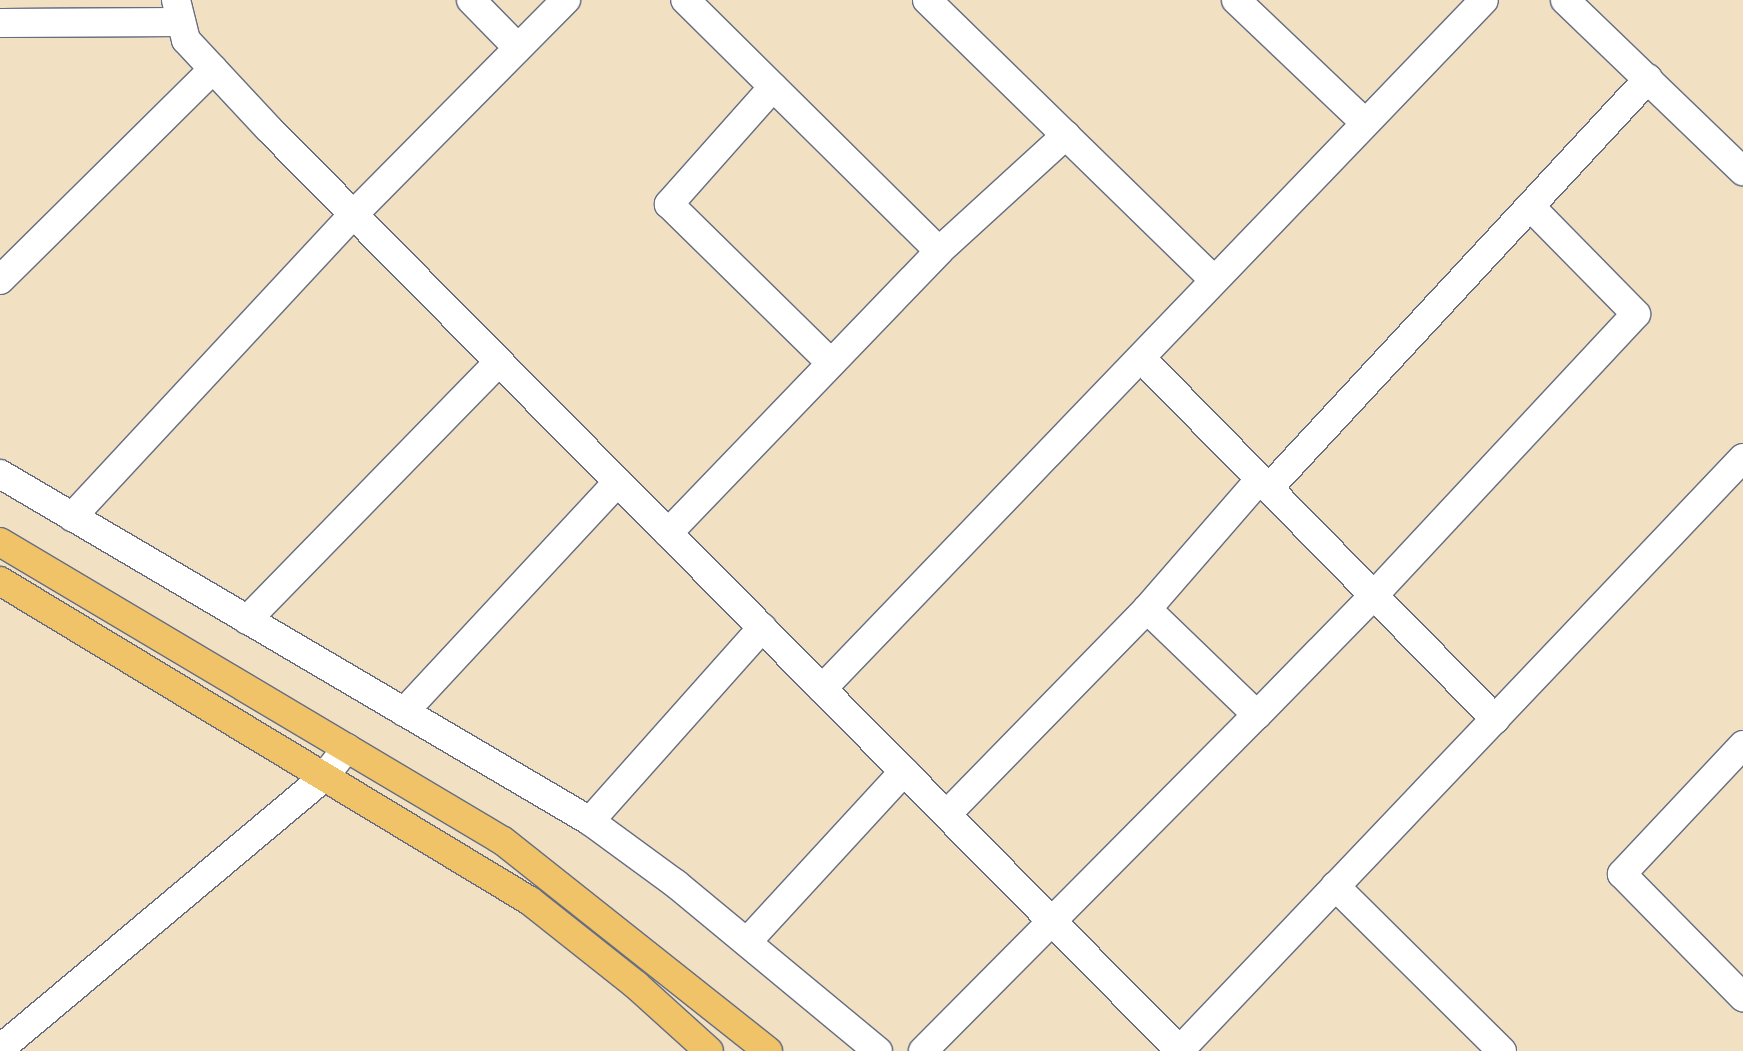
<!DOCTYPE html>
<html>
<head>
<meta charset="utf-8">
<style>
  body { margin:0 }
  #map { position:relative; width:1743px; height:1051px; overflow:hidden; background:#f1e1c2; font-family:Delius,sans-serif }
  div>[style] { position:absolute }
  .roads { filter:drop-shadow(1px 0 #666d81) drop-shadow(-1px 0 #666d81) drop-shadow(0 1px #666d81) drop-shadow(0 -1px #666d81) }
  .minor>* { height:28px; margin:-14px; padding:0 14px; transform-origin:14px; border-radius:14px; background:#fff }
  .major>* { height:28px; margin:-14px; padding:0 14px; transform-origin:14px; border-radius:14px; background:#f1c369 }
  span { translate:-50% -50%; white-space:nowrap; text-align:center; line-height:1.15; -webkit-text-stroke:4px #fcf5e5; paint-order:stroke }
</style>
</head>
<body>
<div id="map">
  <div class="roads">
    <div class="minor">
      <i style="left:176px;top:0;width:41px;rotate:76deg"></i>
      <i style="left:186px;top:40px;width:122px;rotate:47deg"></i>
      <i style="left:269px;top:129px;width:1296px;rotate:45.34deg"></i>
      <i style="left:471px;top:0;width:67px;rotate:45.6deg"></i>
      <i style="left:927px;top:0;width:401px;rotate:44.3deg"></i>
      <i style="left:1236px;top:0;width:178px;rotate:43.6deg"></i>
      <i style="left:1565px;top:0;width:247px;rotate:43.9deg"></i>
      <i style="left:0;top:23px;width:181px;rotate:-0.3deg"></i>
      <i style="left:773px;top:87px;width:157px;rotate:131.6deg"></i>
      <i style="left:669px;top:204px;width:227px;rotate:44.5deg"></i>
      <i style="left:939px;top:251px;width:172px;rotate:-42.4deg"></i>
      <i style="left:0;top:280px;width:300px;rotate:-44.7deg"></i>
      <i style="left:1141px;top:358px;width:506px;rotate:45.56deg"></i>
      <i style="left:0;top:474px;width:684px;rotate:30.46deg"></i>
      <i style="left:590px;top:821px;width:107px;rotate:36.2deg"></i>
      <i style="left:676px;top:884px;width:262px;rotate:39.6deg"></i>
      <i style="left:1269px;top:488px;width:558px;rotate:-47.18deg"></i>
      <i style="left:72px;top:517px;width:413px;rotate:-47.1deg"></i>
      <i style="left:353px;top:215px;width:303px;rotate:-45.3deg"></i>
      <i style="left:668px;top:533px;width:391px;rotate:-46.1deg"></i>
      <i style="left:939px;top:251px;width:357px;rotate:-135.3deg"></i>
      <i style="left:1147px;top:609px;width:172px;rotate:-49deg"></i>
      <i style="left:247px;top:620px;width:361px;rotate:-45.7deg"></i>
      <i style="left:822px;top:689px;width:955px;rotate:-46.14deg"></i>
      <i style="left:404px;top:712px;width:314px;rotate:-47.1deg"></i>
      <i style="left:1257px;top:715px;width:168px;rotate:-45.7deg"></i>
      <i style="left:1374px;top:595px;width:384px;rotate:-47deg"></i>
      <i style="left:1636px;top:314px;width:151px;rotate:-134.5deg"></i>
      <i style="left:1743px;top:745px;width:177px;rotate:133.2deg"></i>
      <i style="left:1622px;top:874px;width:173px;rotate:45.5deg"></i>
      <i style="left:590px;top:821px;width:259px;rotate:-48.3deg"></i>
      <i style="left:1335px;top:886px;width:235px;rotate:44.7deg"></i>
      <i style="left:747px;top:942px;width:232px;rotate:-47.4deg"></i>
      <i style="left:0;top:1049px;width:423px;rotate:-40deg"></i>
      <i style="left:324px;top:777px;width:37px;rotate:-52deg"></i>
      <i style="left:1180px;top:1050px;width:817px;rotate:-46.44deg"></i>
      <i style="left:923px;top:1051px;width:474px;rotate:-45.2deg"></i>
      <i style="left:1257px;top:715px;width:153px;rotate:-136.1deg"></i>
      <i style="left:1147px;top:609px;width:286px;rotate:134.3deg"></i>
    </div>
    <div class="major">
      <i style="left:0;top:542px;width:585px;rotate:30.73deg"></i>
      <i style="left:503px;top:841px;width:338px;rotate:38.4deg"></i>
      <i style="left:0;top:581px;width:619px;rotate:31.12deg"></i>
      <i style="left:530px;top:901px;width:135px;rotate:38.4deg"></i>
      <i style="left:636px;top:985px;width:98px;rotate:42.1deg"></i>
    </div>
  </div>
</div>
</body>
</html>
